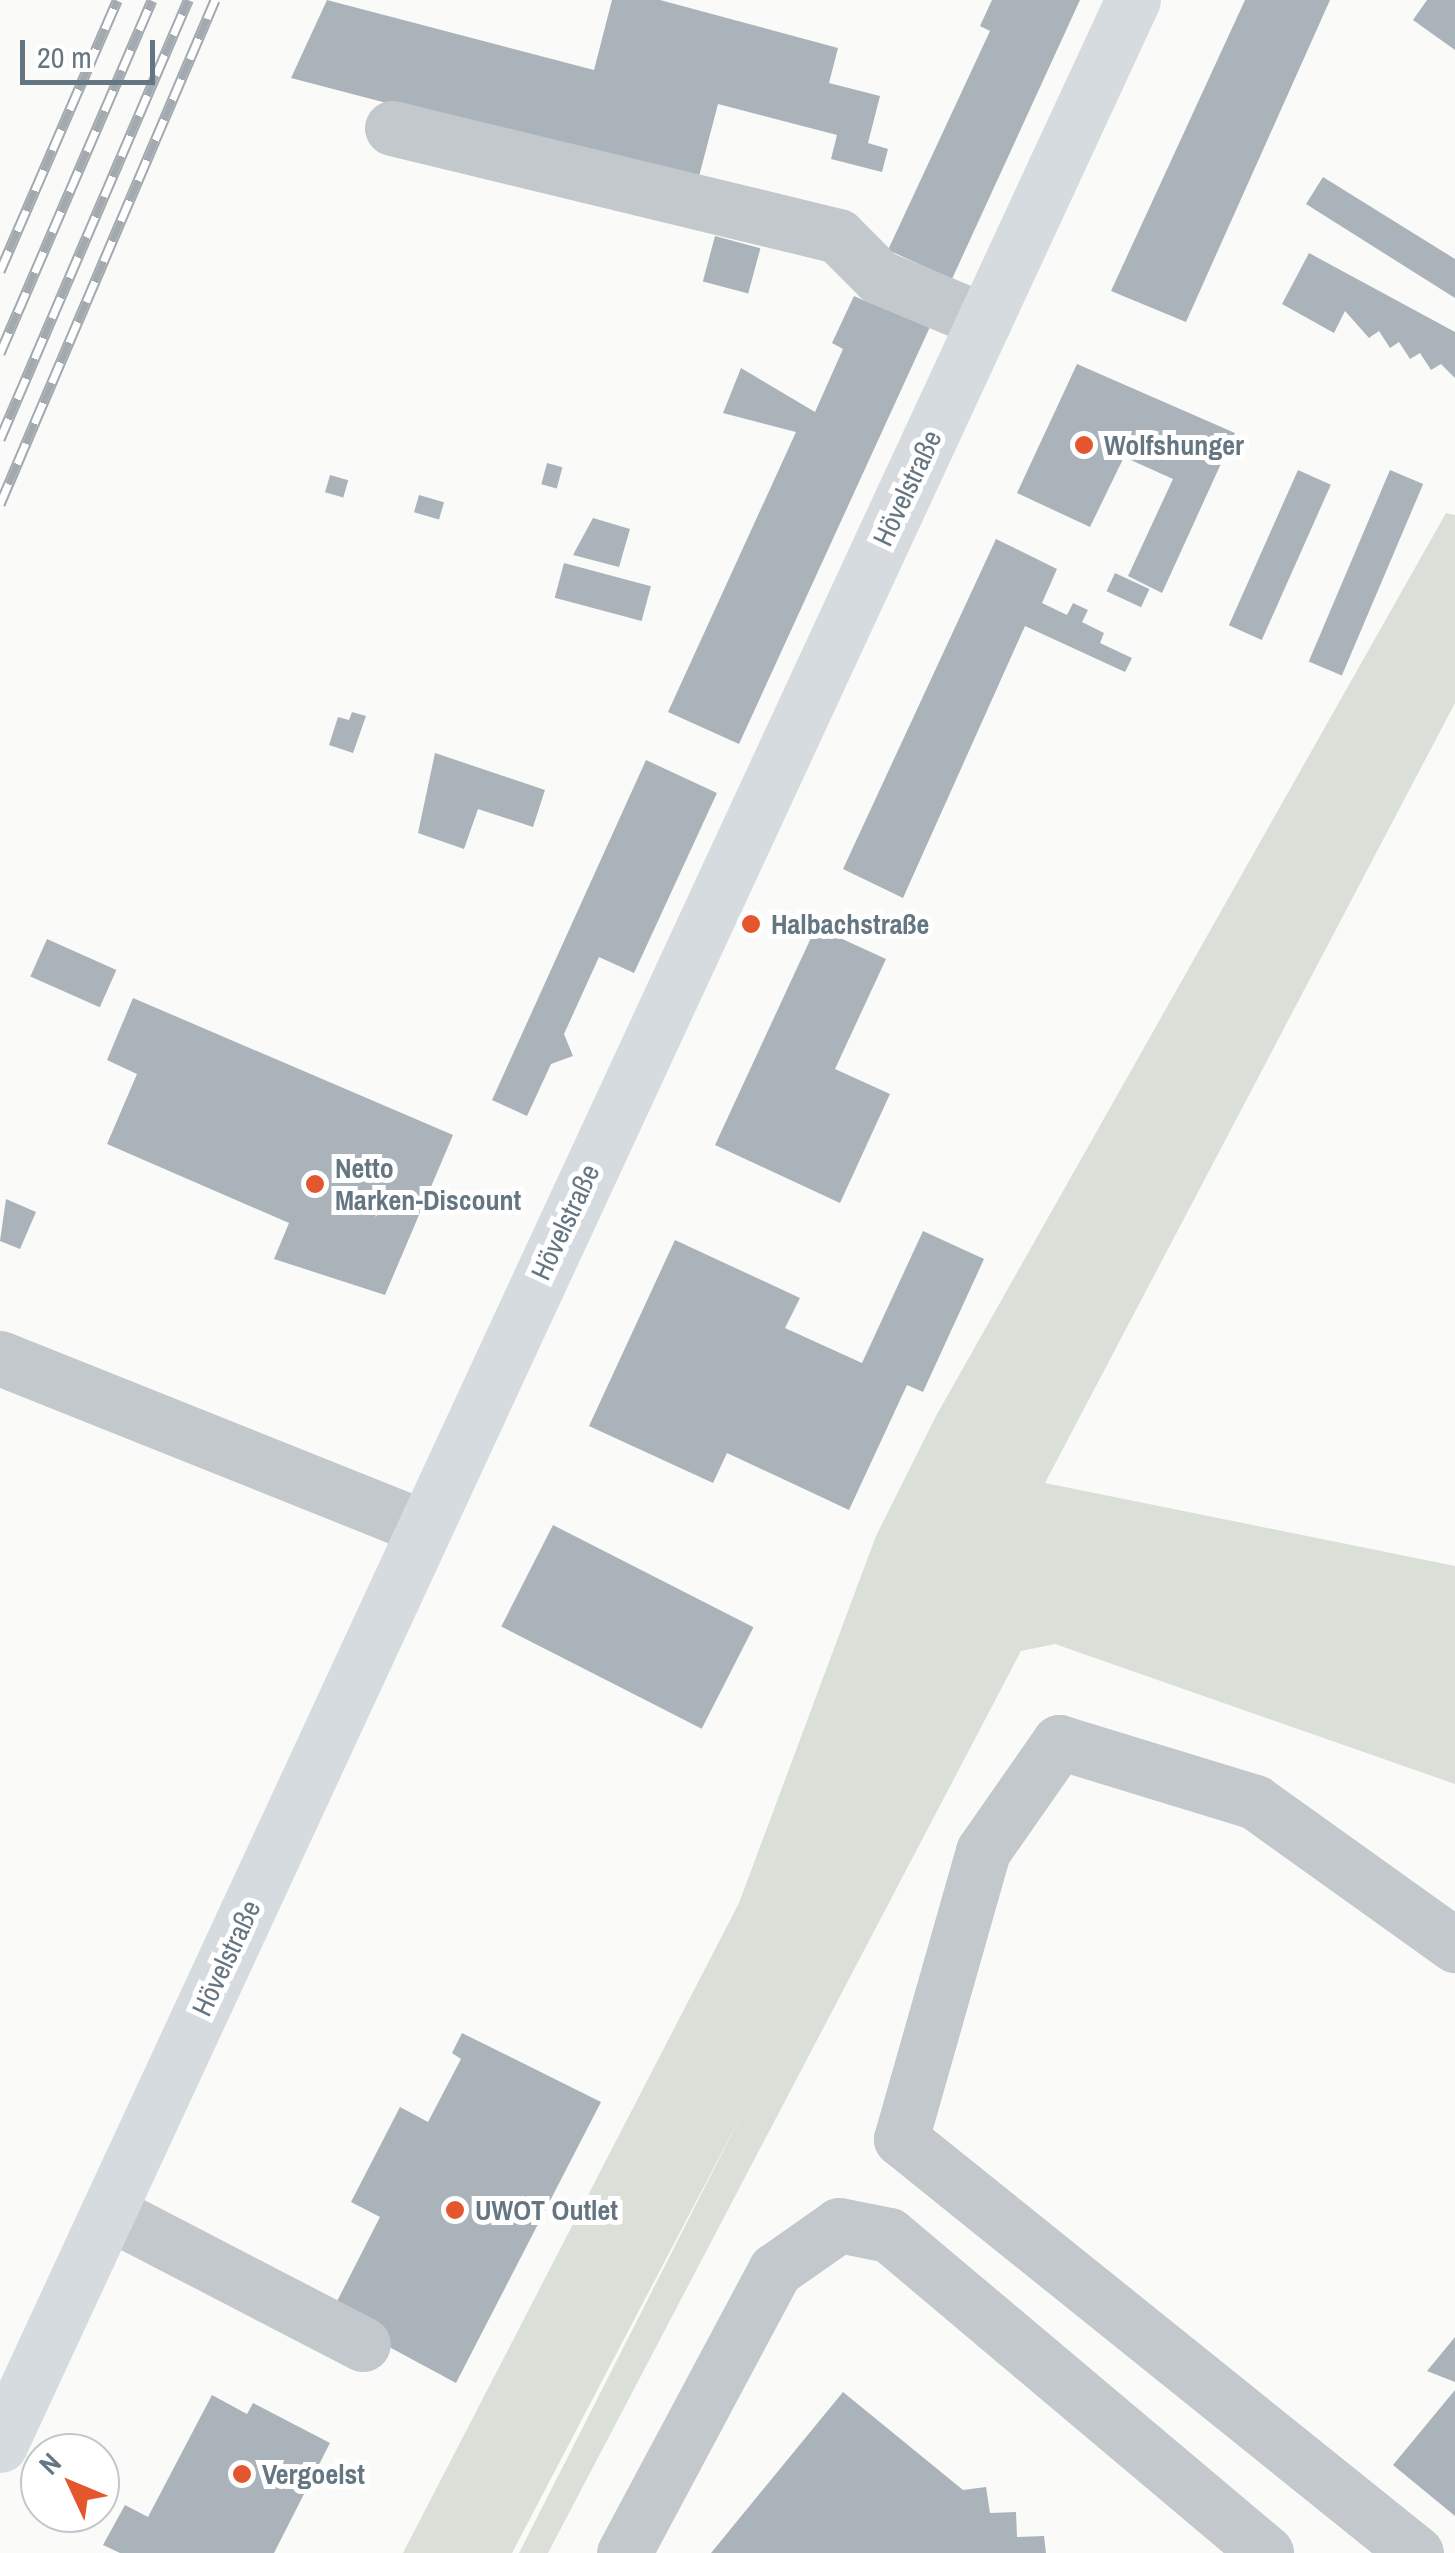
<!DOCTYPE html>
<html>
<head>
<meta charset="utf-8">
<style>
  body { margin:0 }
  #map { position:relative; width:1455px; height:2553px; overflow:hidden; background:#fafaf8; font-family:"Archivo Narrow",sans-serif }
  div>[style] { position:absolute }
  .green>* { inset:0; background:#dadfd7 }
  .building>* { inset:0; background:#aab3b9; transform-origin:0 0 }
  .minor>* { height:55px; margin:-27.5px; padding:0 27.5px; transform-origin:27.5px; border-radius:27.5px; background:#c3c8cc }
  .major>* { height:55px; margin:-27.5px; padding:0 27.5px; transform-origin:27.5px; border-radius:27.5px; background:#d6dbdf }
  .rail>* { height:11px; margin-top:-5.5px; transform-origin:0; background:repeating-linear-gradient(90deg,#fff 0 22px,#a2aab0 0 44px); box-sizing:border-box; border-block:2px solid #a2aab0 }
  .dots>* { width:28px; height:28px; translate:-50% -50%; box-sizing:border-box; border:5px solid #fff; border-radius:50% }
  span { translate:-50% -50%; white-space:nowrap; text-align:center; line-height:1.15; -webkit-text-stroke:10px #fff; paint-order:stroke }
  .poi-label { font-size:28px; color:#657683; font-weight:700 }
  .left { translate:0 -50%; text-align:left }
  .street-label { font-size:28px; color:#657683 }
  .north { position:absolute; left:20px; top:2433px; width:100px; height:100px; box-sizing:border-box; background:#fff; border:2px solid #c1c8cd; border-radius:50%; rotate:314deg; font-size:28px; font-weight:700; line-height:40px; text-align:center; color:#657683 }
  .north::after { content:''; display:block; margin:auto; width:35px; height:45px; background:#e4572e; clip-path:polygon(50% 0,100% 100%,50% 72%,0 100%) }
  .scale { position:absolute; left:20px; top:40px; width:135px; height:45px; box-sizing:border-box; border:5px solid #657683; border-top:0; padding-left:12px; font-size:30px; line-height:35px; white-space:nowrap; color:#657683; -webkit-text-stroke:8px #fff; paint-order:stroke }
</style>
</head>
<body>
<div id="map">
  <div class="green">
    <i style="clip-path:polygon(1446px 513px,1455px 515px,1455px 703px,1045px 1483px,1455px 1566px,1455px 1784px,1055px 1644px,1021px 1651px,548px 2553px,519px 2553px,744px 2110px,512px 2553px,403px 2553px,739px 1903px,876px 1536px,936px 1416px)"></i>
  </div>
  <div class="building">
    <i style="clip-path:polygon(327px 0,594px 70px,612px 0,660px 0,838px 48px,829px 83px,880px 96px,868px 143px,888px 149px,882px 172px,831px 159px,837px 135px,718px 104px,697px 184px,291px 78px)"></i>
    <i style="clip-path:polygon(992px 0,1080px 0,952px 279px,888px 250px,990px 31px,980px 26px)"></i>
    <i style="clip-path:polygon(1245px 0,1330px 0,1186px 322px,1111px 291px)"></i>
    <i style="clip-path:polygon(1427px 0,1455px 0,1455px 50px,1413px 20px)"></i>
    <i style="clip-path:polygon(1323px 177px,1455px 259px,1455px 298px,1306px 204px)"></i>
    <i style="left:715px;top:236px;width:47px;height:47px;rotate:15deg"></i>
    <i style="clip-path:polygon(1309px 253px,1455px 332px,1455px 378px,1441px 364px,1431px 370px,1420px 353px,1410px 359px,1399px 342px,1390px 348px,1379px 331px,1369px 338px,1345px 311px,1334px 333px,1282px 304px)"></i>
    <i style="clip-path:polygon(871px 288px,935px 316px,739px 744px,668px 712px,796px 432px,723px 413px,741px 368px,815px 412px,843px 349px,832px 343px,854px 296px,865px 301px)"></i>
    <i style="clip-path:polygon(1077px 364px,1235px 433px,1162px 593px,1128px 576px,1173px 479px,1124px 457px,1090px 527px,1017px 493px)"></i>
    <i style="left:547px;top:463px;width:16px;height:22px;rotate:15deg"></i>
    <i style="left:1298px;top:470px;width:36px;height:170px;rotate:24deg"></i>
    <i style="left:1390px;top:470px;width:36px;height:208px;rotate:23deg"></i>
    <i style="left:330px;top:475px;width:19px;height:18px;rotate:16deg"></i>
    <i style="left:419px;top:495px;width:26px;height:18px;rotate:16deg"></i>
    <i style="clip-path:polygon(593px 518px,630px 529px,619px 567px,573px 555px)"></i>
    <i style="clip-path:polygon(996px 539px,1057px 569px,1042px 603px,1067px 615px,1073px 603px,1088px 610px,1082px 622px,1104px 633px,1100px 643px,1132px 658px,1125px 672px,1025px 626px,903px 898px,843px 869px)"></i>
    <i style="left:564px;top:563px;width:90px;height:36px;rotate:15deg"></i>
    <i style="left:1115px;top:573px;width:38px;height:20px;rotate:25deg"></i>
    <i style="clip-path:polygon(352px 712px,366px 716px,353px 753px,329px 745px,338px 717px,349px 720px)"></i>
    <i style="clip-path:polygon(435px 753px,545px 790px,533px 827px,478px 809px,464px 849px,418px 833px)"></i>
    <i style="clip-path:polygon(646px 760px,717px 793px,634px 973px,599px 957px,564px 1034px,573px 1056px,551px 1064px,527px 1116px,492px 1100px)"></i>
    <i style="clip-path:polygon(816px 927px,886px 959px,835px 1069px,890px 1094px,840px 1203px,715px 1145px)"></i>
    <i style="left:47px;top:939px;width:76px;height:41px;rotate:24deg"></i>
    <i style="clip-path:polygon(133px 998px,453px 1135px,385px 1295px,274px 1259px,289px 1223px,107px 1144px,137px 1074px,107px 1060px)"></i>
    <i style="clip-path:polygon(6px 1199px,36px 1212px,20px 1249px,0 1241px)"></i>
    <i style="clip-path:polygon(923px 1231px,984px 1259px,923px 1392px,907px 1385px,849px 1510px,727px 1453px,713px 1483px,589px 1426px,675px 1240px,800px 1298px,785px 1328px,862px 1363px)"></i>
    <i style="left:553px;top:1525px;width:225px;height:114px;rotate:27deg"></i>
    <i style="clip-path:polygon(462px 2033px,601px 2102px,456px 2383px,330px 2315px,380px 2217px,351px 2202px,400px 2107px,428px 2122px,461px 2059px,452px 2053px)"></i>
    <i style="clip-path:polygon(1455px 2337px,1455px 2382px,1427px 2371px)"></i>
    <i style="clip-path:polygon(1455px 2390px,1455px 2516px,1393px 2465px)"></i>
    <i style="clip-path:polygon(843px 2392px,963px 2490px,986px 2487px,990px 2513px,1016px 2512px,1017px 2537px,1044px 2536px,1046px 2553px,711px 2553px)"></i>
    <i style="clip-path:polygon(212px 2395px,247px 2414px,253px 2403px,330px 2443px,274px 2553px,120px 2553px,103px 2545px,125px 2505px,148px 2517px)"></i>
  </div>
  <div class="minor">
    <i style="left:392px;top:128px;width:459px;rotate:13.6deg"></i>
    <i style="left:838px;top:236px;width:58px;rotate:45deg"></i>
    <i style="left:879px;top:277px;width:114px;rotate:22.7deg"></i>
    <i style="left:0;top:1358px;width:456px;rotate:21.8deg"></i>
    <i style="left:108px;top:2212px;width:287px;rotate:27.4deg"></i>
    <i style="left:624px;top:2553px;width:321px;rotate:-61.9deg"></i>
    <i style="left:775px;top:2270px;width:78px;rotate:-35.1deg"></i>
    <i style="left:839px;top:2225px;width:51px;rotate:11.3deg"></i>
    <i style="left:889px;top:2235px;width:493px;rotate:40.1deg"></i>
    <i style="left:1416px;top:2553px;width:661px;rotate:-141.2deg"></i>
    <i style="left:901px;top:2139px;width:299px;rotate:-74.1deg"></i>
    <i style="left:983px;top:1851px;width:133px;rotate:-55.1deg"></i>
    <i style="left:1059px;top:1742px;width:205px;rotate:17deg"></i>
    <i style="left:1255px;top:1802px;width:246px;rotate:35.6deg"></i>
  </div>
  <div class="major">
    <i style="left:0;top:2445px;width:2695px;rotate:-65.14deg"></i>
  </div>
  <div class="rail">
    <i style="left:0;top:271px;width:295px;rotate:-66.6deg"></i>
    <i style="left:0;top:353px;width:384px;rotate:-66.7deg"></i>
    <i style="left:0;top:439px;width:478px;rotate:-66.8deg"></i>
    <i style="left:0;top:504px;width:548px;rotate:-66.9deg"></i>
  </div>
  <div class="dots">
    <i style="left:1084px;top:445px;background:#e4572e"></i>
    <i style="left:751px;top:924px;background:#e4572e"></i>
    <i style="left:315px;top:1184px;background:#e4572e"></i>
    <i style="left:455px;top:2210px;background:#e4572e"></i>
    <i style="left:242px;top:2474px;background:#e4572e"></i>
  </div>
  <div class="poi-label">
    <span class="left" style="left:1104px;top:445px">Wolfshunger</span>
    <span class="left" style="left:771px;top:924px">Halbachstraße</span>
    <span class="left" style="left:335px;top:1184px">Netto<br>Marken-Discount</span>
    <span class="left" style="left:475px;top:2210px">UWOT Outlet</span>
    <span class="left" style="left:262px;top:2474px">Vergoelst</span>
  </div>
  <div class="street-label">
    <span style="left:907px;top:488px;rotate:-65deg">Hövelstraße</span>
    <span style="left:565px;top:1222px;rotate:-65deg">Hövelstraße</span>
    <span style="left:226px;top:1958px;rotate:-65deg">Hövelstraße</span>
  </div>
  <div class="north">N</div>
  <div class="scale">20 m</div>
</div>
</body>
</html>
